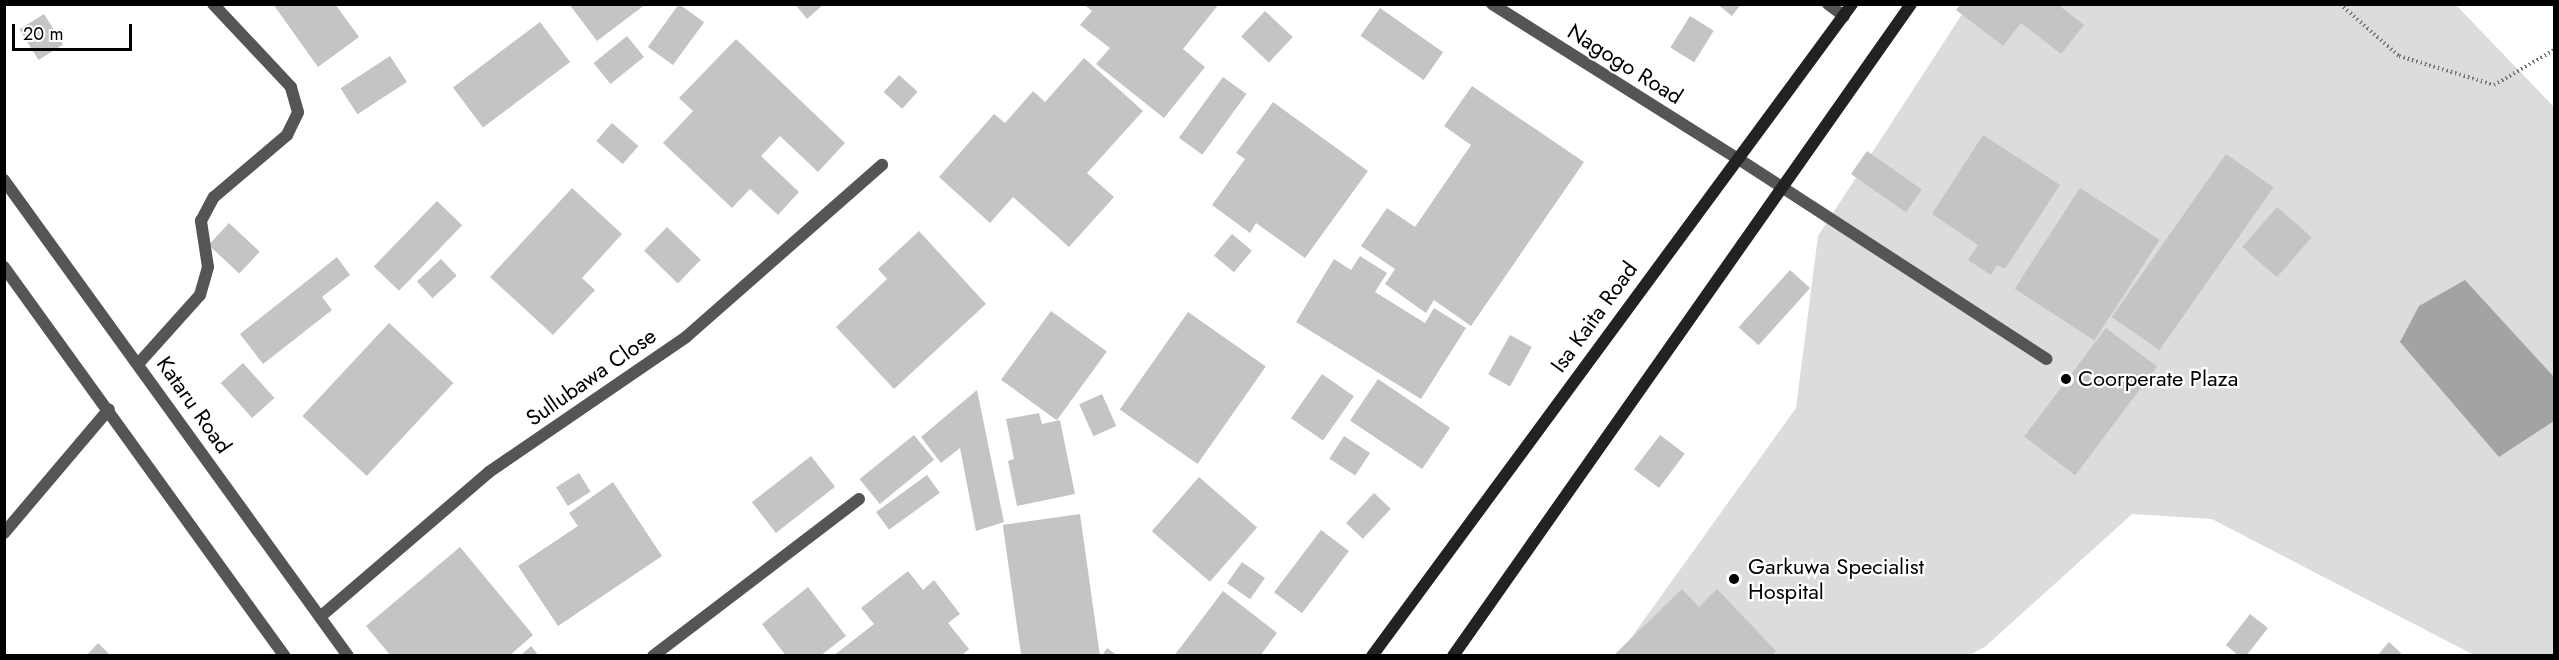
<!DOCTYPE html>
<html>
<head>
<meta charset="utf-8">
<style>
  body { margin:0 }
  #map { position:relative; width:2559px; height:660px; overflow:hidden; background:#fff; font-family:Jost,sans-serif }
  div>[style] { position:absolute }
  .green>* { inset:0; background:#dcdcdc }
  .water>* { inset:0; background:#a3a3a3 }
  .building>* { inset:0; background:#c4c4c4; transform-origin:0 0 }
  .path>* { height:4px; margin-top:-2px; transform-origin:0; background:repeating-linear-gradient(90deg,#777 0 1.5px,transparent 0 4.5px) }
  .service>* { height:12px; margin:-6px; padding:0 6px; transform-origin:6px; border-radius:6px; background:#555 }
  .minor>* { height:12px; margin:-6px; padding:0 6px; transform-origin:6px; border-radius:6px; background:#555 }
  .tertiary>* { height:12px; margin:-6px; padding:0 6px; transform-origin:6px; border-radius:6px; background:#555 }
  .secondary>* { height:12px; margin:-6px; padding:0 6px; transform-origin:6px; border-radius:6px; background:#222 }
  .dots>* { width:16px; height:16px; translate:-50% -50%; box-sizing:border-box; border:3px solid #fff; border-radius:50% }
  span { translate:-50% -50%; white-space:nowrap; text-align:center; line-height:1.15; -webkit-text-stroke:4.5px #fff; paint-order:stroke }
  .street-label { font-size:22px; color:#000 }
  .poi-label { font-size:22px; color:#000 }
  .left { translate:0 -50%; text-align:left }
  .frame { position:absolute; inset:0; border:6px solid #000; pointer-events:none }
  .scale { position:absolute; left:12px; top:24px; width:120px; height:27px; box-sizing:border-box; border:3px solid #000; border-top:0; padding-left:8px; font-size:18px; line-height:21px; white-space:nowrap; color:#000; -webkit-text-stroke:4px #fff; paint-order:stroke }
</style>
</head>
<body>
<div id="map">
  <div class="green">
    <i style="clip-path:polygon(1968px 5px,2456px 5px,2554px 107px,2554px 655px,2474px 655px,2212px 519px,2132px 514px,1986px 646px,1970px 655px,1618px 656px,1796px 408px,1818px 236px)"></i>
  </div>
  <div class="water">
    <i style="clip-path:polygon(2465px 280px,2554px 377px,2554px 421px,2499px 457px,2400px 342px,2419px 306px)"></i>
  </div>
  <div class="building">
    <i style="clip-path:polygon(273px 4px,335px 4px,359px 37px,318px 67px)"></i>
    <i style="clip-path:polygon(569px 4px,646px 4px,597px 41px)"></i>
    <i style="left:679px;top:4px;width:31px;height:53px;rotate:36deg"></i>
    <i style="clip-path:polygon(795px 4px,824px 4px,807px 19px)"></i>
    <i style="clip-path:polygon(1083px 4px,1219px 4px,1183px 49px,1205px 67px,1164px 118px,1096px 64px,1110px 48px,1080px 25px,1092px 11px)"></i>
    <i style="clip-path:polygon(1717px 4px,1741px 4px,1732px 16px)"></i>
    <i style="clip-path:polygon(1961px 4px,2057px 4px,2084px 25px,2061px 54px,2021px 23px,2003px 46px,1956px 10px)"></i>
    <i style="left:1380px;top:8px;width:77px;height:34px;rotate:35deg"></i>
    <i style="left:1265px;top:11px;width:38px;height:35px;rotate:43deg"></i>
    <i style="left:44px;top:14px;width:36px;height:29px;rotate:58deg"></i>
    <i style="left:1690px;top:16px;width:28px;height:37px;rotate:32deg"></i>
    <i style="left:540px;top:22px;width:50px;height:109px;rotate:53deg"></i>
    <i style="left:627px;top:36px;width:27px;height:43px;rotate:51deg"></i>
    <i style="clip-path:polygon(736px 39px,845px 143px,818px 172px,780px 136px,761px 156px,799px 192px,778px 215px,750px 189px,732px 208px,663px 143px,693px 111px,679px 98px)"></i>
    <i style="left:390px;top:56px;width:31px;height:59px;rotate:57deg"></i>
    <i style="clip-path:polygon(1084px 58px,1143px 111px,1087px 173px,1114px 197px,1069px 247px,1013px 197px,990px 223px,939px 177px,994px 114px,1005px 123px,1033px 91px,1045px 102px)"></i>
    <i style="left:899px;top:75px;width:25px;height:23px;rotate:42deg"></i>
    <i style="left:1223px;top:77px;width:29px;height:75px;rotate:36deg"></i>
    <i style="clip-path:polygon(1472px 86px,1584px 162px,1471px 326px,1434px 300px,1426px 313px,1385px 284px,1395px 269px,1361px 246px,1387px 208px,1415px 227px,1471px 145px,1444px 126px)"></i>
    <i style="clip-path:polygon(1273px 102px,1368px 171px,1305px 258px,1256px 223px,1250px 233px,1212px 205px,1245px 159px,1236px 153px)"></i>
    <i style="left:612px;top:123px;width:35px;height:24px;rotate:41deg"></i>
    <i style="clip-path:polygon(1983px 135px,2060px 185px,2005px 269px,1997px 265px,1991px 275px,1968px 260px,1978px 245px,1932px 214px)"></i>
    <i style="left:1867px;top:151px;width:67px;height:28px;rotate:35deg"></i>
    <i style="left:2226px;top:154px;width:58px;height:199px;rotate:35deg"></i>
    <i style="clip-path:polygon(572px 188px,622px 234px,582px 278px,595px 290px,553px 335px,490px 277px)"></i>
    <i style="left:2080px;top:188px;width:95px;height:120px;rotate:33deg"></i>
    <i style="left:437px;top:201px;width:35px;height:91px;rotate:44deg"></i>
    <i style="left:2277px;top:207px;width:46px;height:53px;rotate:41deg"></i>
    <i style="left:229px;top:223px;width:42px;height:30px;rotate:43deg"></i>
    <i style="left:667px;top:227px;width:47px;height:33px;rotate:44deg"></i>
    <i style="clip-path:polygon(919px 231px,986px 304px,894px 389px,836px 327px,887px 279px,878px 269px)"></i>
    <i style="left:1232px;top:234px;width:26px;height:28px;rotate:40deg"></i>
    <i style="clip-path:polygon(1360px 256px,1387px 273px,1375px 292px,1425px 323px,1434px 308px,1466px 328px,1421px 399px,1296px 322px,1334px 259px,1351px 270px)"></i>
    <i style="clip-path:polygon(337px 257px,350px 275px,322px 297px,332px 310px,263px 364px,240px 334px)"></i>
    <i style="left:441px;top:259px;width:23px;height:33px;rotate:47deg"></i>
    <i style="left:1790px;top:270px;width:27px;height:77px;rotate:42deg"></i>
    <i style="left:1051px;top:311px;width:69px;height:85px;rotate:36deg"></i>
    <i style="left:1188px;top:312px;width:95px;height:119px;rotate:35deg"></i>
    <i style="left:389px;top:323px;width:88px;height:127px;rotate:43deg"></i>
    <i style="left:2106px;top:328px;width:64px;height:136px;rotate:37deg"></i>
    <i style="left:1510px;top:335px;width:25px;height:45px;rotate:29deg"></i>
    <i style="left:243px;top:363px;width:47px;height:30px;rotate:48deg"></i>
    <i style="left:1322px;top:374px;width:39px;height:54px;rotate:35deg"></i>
    <i style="left:1378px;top:379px;width:87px;height:50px;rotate:34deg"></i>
    <i style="clip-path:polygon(977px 390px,1004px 522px,976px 531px,960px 448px,941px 463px,921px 437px)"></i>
    <i style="left:1102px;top:394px;width:35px;height:25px;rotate:66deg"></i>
    <i style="clip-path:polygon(1039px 413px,1042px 424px,1060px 420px,1075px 494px,1017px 506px,1008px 461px,1014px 459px,1006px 419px)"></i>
    <i style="left:914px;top:435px;width:32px;height:70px;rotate:51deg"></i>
    <i style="left:1660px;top:435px;width:31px;height:43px;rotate:37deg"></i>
    <i style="left:1344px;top:436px;width:31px;height:27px;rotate:33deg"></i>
    <i style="left:811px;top:456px;width:39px;height:75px;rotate:52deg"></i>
    <i style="left:579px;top:473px;width:22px;height:27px;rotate:58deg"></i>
    <i style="left:927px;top:475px;width:22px;height:63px;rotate:54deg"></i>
    <i style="left:1199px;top:477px;width:77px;height:72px;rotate:41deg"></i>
    <i style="clip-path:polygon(613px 482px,662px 556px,558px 626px,518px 566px,578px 526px,569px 513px)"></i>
    <i style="left:1374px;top:493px;width:23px;height:41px;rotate:43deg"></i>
    <i style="left:1080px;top:514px;width:144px;height:78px;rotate:82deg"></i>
    <i style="left:1321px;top:530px;width:35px;height:78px;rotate:37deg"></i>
    <i style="clip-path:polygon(460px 547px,533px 635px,509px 656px,391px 656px,366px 626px)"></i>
    <i style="left:1242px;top:562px;width:28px;height:26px;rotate:35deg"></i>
    <i style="clip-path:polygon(908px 571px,923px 590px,934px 580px,960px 614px,948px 623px,969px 649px,961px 656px,833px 656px,874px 624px,861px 608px)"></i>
    <i style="clip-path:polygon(808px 587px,846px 636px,820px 656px,786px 656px,762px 624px)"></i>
    <i style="clip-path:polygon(1682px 589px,1699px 607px,1717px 589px,1776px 651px,1772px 656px,1613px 656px)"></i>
    <i style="clip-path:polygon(1223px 591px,1277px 633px,1260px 656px,1174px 656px)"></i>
    <i style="clip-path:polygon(2250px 614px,2268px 628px,2246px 656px,2239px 656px,2226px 645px)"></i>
    <i style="clip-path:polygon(2389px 642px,2404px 656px,2377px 656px)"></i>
    <i style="clip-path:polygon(98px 643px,111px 656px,86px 656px)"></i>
    <i style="clip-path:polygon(531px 646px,539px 656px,520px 656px)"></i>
    <i style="clip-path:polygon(1107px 648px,1118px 656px,1102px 656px)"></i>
  </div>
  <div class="path">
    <i style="left:2340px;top:4px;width:79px;rotate:41.4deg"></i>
    <i style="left:2399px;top:56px;width:99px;rotate:17deg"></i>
    <i style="left:2494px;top:85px;width:69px;rotate:-30.3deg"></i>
  </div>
  <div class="service">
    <i style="left:1828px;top:4px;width:20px;rotate:37deg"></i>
    <i style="left:1737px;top:158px;width:369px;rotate:33deg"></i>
    <i style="left:139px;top:363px;width:91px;rotate:-48.1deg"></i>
    <i style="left:200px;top:295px;width:29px;rotate:-74deg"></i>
    <i style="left:208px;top:267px;width:47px;rotate:-98.7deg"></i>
    <i style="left:201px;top:221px;width:27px;rotate:-62deg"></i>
    <i style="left:214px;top:197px;width:96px;rotate:-40.3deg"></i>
    <i style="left:287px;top:135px;width:25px;rotate:-64deg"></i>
    <i style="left:298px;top:112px;width:26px;rotate:-106deg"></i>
    <i style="left:291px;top:87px;width:114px;rotate:-133.2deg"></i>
  </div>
  <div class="minor">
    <i style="left:1492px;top:4px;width:289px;rotate:32.2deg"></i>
    <i style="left:4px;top:533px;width:162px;rotate:-49.7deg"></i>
    <i style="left:320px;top:617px;width:223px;rotate:-40.6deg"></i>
    <i style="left:489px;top:472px;width:239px;rotate:-34.4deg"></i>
    <i style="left:686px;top:337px;width:261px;rotate:-41.3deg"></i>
    <i style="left:653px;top:656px;width:259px;rotate:-37.3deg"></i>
  </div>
  <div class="tertiary">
    <i style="left:4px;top:180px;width:587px;rotate:54.14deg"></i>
    <i style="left:4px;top:267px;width:480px;rotate:54.2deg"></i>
  </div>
  <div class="secondary">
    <i style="left:1372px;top:656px;width:810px;rotate:-53.64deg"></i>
    <i style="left:1453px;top:656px;width:797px;rotate:-54.91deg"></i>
  </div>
  <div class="dots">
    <i style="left:2066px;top:379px;background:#000"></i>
    <i style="left:1734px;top:579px;background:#000"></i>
  </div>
  <div class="street-label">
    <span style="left:1625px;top:64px;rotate:32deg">Nagogo Road</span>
    <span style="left:1594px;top:317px;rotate:-54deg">Isa Kaita Road</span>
    <span style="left:591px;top:377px;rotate:-35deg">Sullubawa Close</span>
    <span style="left:194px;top:405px;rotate:55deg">Kataru Road</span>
  </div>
  <div class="poi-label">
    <span class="left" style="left:2078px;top:379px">Coorperate Plaza</span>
    <span class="left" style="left:1748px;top:579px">Garkuwa Specialist<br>Hospital</span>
  </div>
  <div class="frame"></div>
  <div class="scale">20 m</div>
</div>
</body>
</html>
